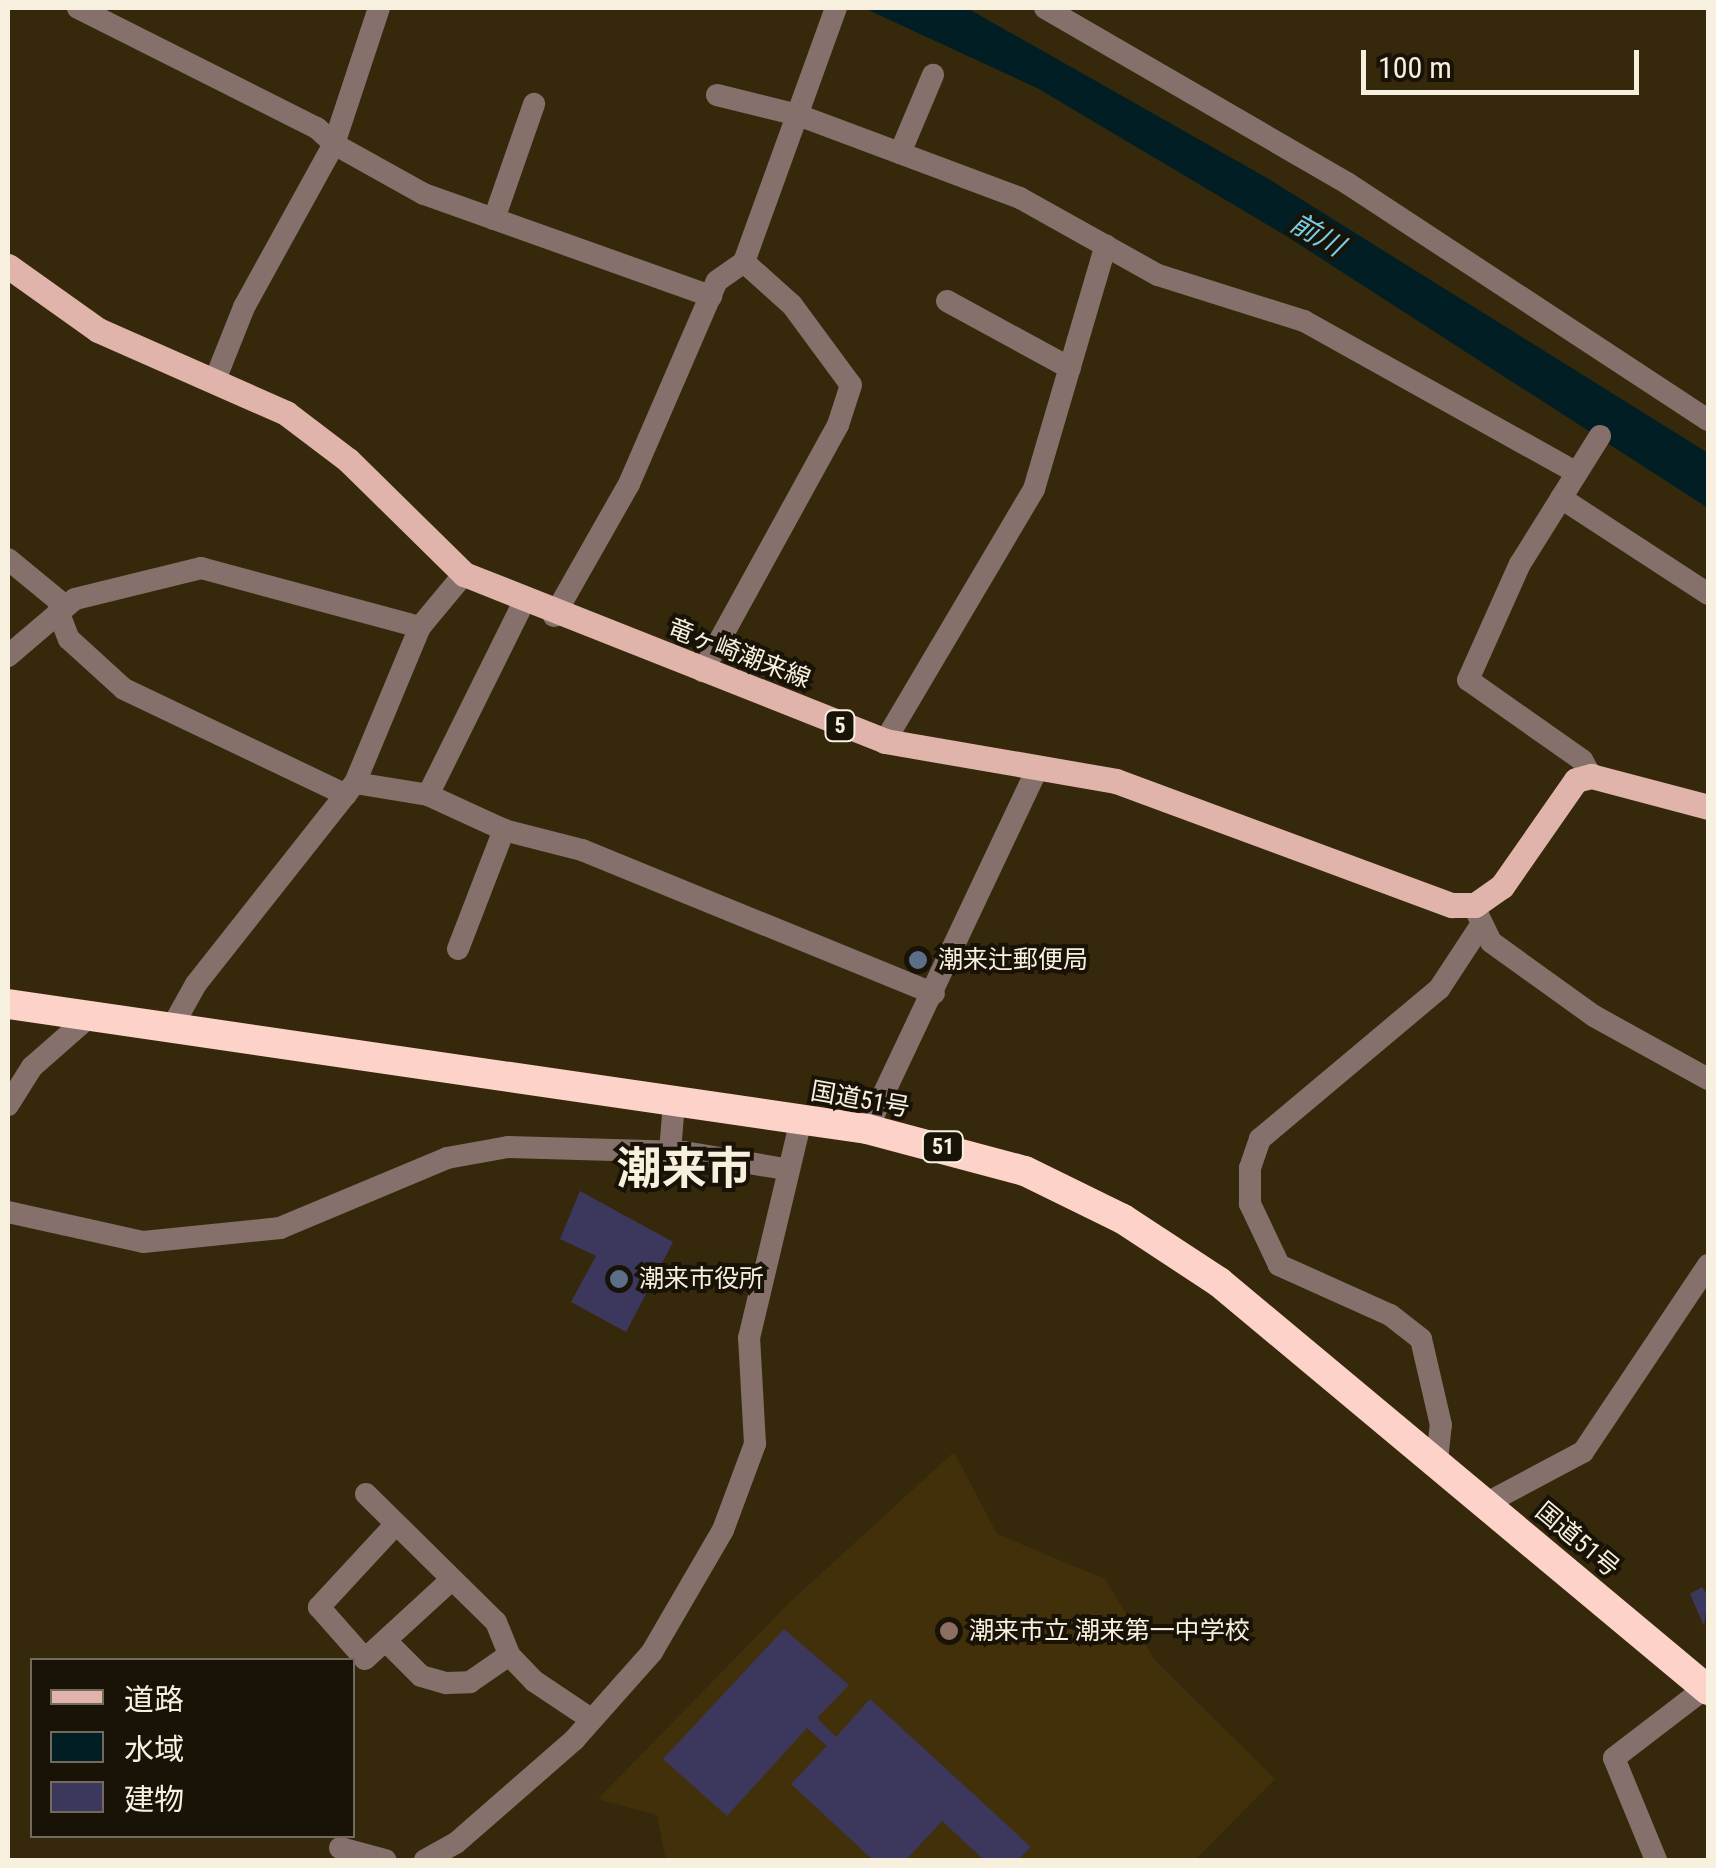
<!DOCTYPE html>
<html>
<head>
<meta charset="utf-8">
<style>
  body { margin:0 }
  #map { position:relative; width:1716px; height:1868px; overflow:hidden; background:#36290b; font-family:"Roboto Condensed","Noto Sans JP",sans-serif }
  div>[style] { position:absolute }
  .built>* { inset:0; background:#413009 }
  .water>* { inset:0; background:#011e25 }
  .building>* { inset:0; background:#3c385d }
  .minor>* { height:22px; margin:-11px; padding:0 11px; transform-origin:11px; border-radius:11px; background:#85706b }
  .major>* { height:25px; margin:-12.5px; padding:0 12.5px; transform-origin:12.5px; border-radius:12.5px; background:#e0b4ab }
  .highway>* { height:30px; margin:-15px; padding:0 15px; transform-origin:15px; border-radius:15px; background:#fcd2c9 }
  .dots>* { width:28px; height:28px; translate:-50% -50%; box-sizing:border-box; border:5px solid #191307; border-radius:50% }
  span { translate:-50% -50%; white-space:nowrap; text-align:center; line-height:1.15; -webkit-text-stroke:8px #191307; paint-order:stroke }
  .shield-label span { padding:2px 8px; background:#191307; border:2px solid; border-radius:8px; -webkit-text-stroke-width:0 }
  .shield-label { font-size:22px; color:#f8f0df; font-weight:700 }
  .street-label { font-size:25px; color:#f8f0df }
  .poi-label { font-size:25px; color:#f8f0df }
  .left { translate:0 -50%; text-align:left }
  .water-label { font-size:28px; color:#75cee7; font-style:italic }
  .town-label { font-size:45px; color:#f8f0df; font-weight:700 }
  .frame { position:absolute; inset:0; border:10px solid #f8f0df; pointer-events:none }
  .legend { position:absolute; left:30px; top:1658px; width:325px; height:180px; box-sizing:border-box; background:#191307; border:2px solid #726b5d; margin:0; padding:12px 18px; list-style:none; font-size:30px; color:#f8f0df }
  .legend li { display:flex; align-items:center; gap:20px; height:50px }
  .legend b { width:50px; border:2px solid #726b5d }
  .scale { position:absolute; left:1361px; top:50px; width:278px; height:45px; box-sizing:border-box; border:5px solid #f8f0df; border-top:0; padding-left:12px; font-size:30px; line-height:35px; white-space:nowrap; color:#f8f0df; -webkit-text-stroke:8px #191307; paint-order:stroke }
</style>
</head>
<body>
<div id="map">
  <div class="built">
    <i style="clip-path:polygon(954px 1452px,997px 1534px,1105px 1579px,1154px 1659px,1275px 1779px,1195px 1860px,666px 1860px,657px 1815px,598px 1799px,790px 1602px)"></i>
  </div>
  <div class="water">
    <i style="clip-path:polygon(864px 8px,967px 8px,1267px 178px,1708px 453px,1708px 508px,1283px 234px,1037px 88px)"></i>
  </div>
  <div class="building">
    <i style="clip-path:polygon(580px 1191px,673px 1242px,626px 1332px,571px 1302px,596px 1256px,560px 1239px)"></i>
    <i style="clip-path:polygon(1702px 1587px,1708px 1596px,1704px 1626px,1690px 1594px)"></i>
    <i style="clip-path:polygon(784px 1629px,849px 1685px,817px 1718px,836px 1737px,870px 1699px,1031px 1847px,1018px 1860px,984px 1860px,942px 1821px,906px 1860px,873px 1860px,791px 1784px,827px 1746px,807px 1728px,727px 1816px,663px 1759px)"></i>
  </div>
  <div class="minor">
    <i style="left:78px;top:8px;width:267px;rotate:26.7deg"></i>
    <i style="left:317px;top:128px;width:23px;rotate:43deg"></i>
    <i style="left:334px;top:144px;width:143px;rotate:-71.7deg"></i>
    <i style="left:1045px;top:8px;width:349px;rotate:30.1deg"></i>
    <i style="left:1347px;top:183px;width:432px;rotate:33.3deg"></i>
    <i style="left:717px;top:95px;width:83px;rotate:13.9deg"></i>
    <i style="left:798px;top:115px;width:237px;rotate:20.5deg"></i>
    <i style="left:1020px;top:198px;width:158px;rotate:29.2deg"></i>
    <i style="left:1158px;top:275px;width:153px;rotate:17.5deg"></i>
    <i style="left:1304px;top:321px;width:312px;rotate:29.1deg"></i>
    <i style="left:900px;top:153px;width:85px;rotate:-67.1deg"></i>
    <i style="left:494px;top:219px;width:122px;rotate:-70.8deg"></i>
    <i style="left:744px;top:262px;width:270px;rotate:-70.1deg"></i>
    <i style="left:947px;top:301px;width:140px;rotate:28.6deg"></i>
    <i style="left:215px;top:380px;width:79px;rotate:-68.3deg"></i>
    <i style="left:244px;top:307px;width:186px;rotate:-61.1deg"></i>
    <i style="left:334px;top:144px;width:103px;rotate:29.1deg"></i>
    <i style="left:424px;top:194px;width:305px;rotate:19.6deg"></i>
    <i style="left:1561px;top:498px;width:176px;rotate:33.1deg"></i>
    <i style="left:8px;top:559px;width:74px;rotate:39.5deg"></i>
    <i style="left:58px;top:611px;width:30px;rotate:69deg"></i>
    <i style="left:69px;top:639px;width:74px;rotate:42.3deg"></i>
    <i style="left:124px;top:689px;width:246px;rotate:25.5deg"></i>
    <i style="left:554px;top:616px;width:152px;rotate:-60.4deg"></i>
    <i style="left:629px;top:484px;width:221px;rotate:-66.6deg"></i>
    <i style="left:717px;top:281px;width:33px;rotate:-35deg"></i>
    <i style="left:744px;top:262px;width:64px;rotate:41.9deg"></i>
    <i style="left:792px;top:305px;width:99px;rotate:53.6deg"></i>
    <i style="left:851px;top:385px;width:42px;rotate:108deg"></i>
    <i style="left:838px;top:425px;width:281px;rotate:118.8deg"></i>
    <i style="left:8px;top:656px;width:88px;rotate:-40.4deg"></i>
    <i style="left:75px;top:599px;width:130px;rotate:-13.8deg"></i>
    <i style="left:201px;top:568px;width:227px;rotate:15.1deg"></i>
    <i style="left:885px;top:741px;width:293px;rotate:-59.4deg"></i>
    <i style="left:1034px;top:489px;width:254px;rotate:-73.6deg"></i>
    <i style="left:1591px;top:776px;width:18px;rotate:-119deg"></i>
    <i style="left:1582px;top:760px;width:139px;rotate:-144.9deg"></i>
    <i style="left:1468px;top:680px;width:127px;rotate:-65.9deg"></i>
    <i style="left:1520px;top:564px;width:151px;rotate:-58deg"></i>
    <i style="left:355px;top:783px;width:74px;rotate:9.3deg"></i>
    <i style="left:428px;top:795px;width:84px;rotate:24.7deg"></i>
    <i style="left:504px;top:830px;width:81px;rotate:14.4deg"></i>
    <i style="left:582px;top:850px;width:380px;rotate:22.2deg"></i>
    <i style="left:428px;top:795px;width:213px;rotate:-63.6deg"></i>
    <i style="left:1477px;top:913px;width:32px;rotate:64deg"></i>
    <i style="left:1491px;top:942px;width:127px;rotate:35.7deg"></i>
    <i style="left:1594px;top:1016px;width:130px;rotate:28.9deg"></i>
    <i style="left:458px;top:949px;width:128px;rotate:-68.9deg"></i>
    <i style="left:172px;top:1027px;width:49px;rotate:-60.8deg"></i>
    <i style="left:196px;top:984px;width:256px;rotate:-51.7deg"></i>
    <i style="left:355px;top:783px;width:169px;rotate:-67.4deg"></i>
    <i style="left:420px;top:627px;width:69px;rotate:-50.3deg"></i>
    <i style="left:8px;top:1105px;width:45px;rotate:-57.7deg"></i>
    <i style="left:32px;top:1067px;width:76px;rotate:-41.3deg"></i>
    <i style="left:867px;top:1129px;width:395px;rotate:-64.7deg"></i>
    <i style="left:670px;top:1152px;width:50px;rotate:-85.4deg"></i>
    <i style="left:8px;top:1212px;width:138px;rotate:12.5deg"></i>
    <i style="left:143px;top:1242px;width:138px;rotate:-5.8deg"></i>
    <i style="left:280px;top:1228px;width:181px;rotate:-22.7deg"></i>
    <i style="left:447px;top:1158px;width:62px;rotate:-10.2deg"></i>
    <i style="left:508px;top:1147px;width:176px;rotate:1.6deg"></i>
    <i style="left:684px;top:1152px;width:102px;rotate:9.6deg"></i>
    <i style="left:1437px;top:1461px;width:36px;rotate:-84deg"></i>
    <i style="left:1441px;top:1425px;width:88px;rotate:-103.1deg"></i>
    <i style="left:1421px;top:1339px;width:39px;rotate:-142deg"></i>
    <i style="left:1390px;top:1315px;width:122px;rotate:-155.8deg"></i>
    <i style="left:1279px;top:1265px;width:68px;rotate:-115.4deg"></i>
    <i style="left:1250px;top:1204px;width:36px;rotate:-90deg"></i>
    <i style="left:1250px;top:1168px;width:31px;rotate:-71deg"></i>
    <i style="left:1260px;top:1139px;width:234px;rotate:-40deg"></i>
    <i style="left:1439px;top:989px;width:73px;rotate:-56.7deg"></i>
    <i style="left:366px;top:1494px;width:182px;rotate:44.6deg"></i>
    <i style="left:496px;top:1622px;width:35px;rotate:68deg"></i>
    <i style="left:509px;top:1655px;width:36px;rotate:46deg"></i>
    <i style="left:534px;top:1681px;width:69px;rotate:33.7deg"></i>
    <i style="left:1487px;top:1503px;width:109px;rotate:-28deg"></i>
    <i style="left:1583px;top:1452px;width:225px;rotate:-56.2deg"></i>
    <i style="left:395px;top:1525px;width:112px;rotate:132.8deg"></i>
    <i style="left:319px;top:1607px;width:69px;rotate:48.5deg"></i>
    <i style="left:365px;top:1659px;width:113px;rotate:-42.5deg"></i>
    <i style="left:386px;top:1641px;width:49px;rotate:45deg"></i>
    <i style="left:421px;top:1676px;width:26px;rotate:16deg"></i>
    <i style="left:446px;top:1683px;width:24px;rotate:-2deg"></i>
    <i style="left:470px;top:1682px;width:47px;rotate:-34.7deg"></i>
    <i style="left:340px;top:1848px;width:47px;rotate:14.9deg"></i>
    <i style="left:425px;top:1860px;width:35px;rotate:-29deg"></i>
    <i style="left:456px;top:1843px;width:157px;rotate:-41.1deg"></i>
    <i style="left:574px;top:1740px;width:118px;rotate:-48.4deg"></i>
    <i style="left:652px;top:1652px;width:141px;rotate:-59.8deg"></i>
    <i style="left:723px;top:1530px;width:92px;rotate:-69.6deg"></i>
    <i style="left:755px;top:1444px;width:106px;rotate:-93.2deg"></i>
    <i style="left:749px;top:1338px;width:224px;rotate:-76.6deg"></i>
    <i style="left:1656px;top:1860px;width:110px;rotate:-112.4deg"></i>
    <i style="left:1614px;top:1758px;width:118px;rotate:-37.5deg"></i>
  </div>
  <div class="major">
    <i style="left:8px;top:266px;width:110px;rotate:35.4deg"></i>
    <i style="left:98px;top:330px;width:206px;rotate:23.8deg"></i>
    <i style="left:286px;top:413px;width:78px;rotate:37.2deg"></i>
    <i style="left:348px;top:460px;width:163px;rotate:44.5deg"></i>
    <i style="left:464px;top:574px;width:453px;rotate:21.6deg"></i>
    <i style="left:885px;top:741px;width:234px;rotate:9.8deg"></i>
    <i style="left:1116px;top:781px;width:358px;rotate:20.3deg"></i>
    <i style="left:1452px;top:905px;width:23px"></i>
    <i style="left:1475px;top:905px;width:33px;rotate:-35deg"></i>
    <i style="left:1502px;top:886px;width:129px;rotate:-55.1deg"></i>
    <i style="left:1576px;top:780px;width:16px;rotate:-15deg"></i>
    <i style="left:1591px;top:776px;width:121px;rotate:14.8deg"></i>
  </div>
  <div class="highway">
    <i style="left:8px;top:1004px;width:868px;rotate:8.28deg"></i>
    <i style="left:867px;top:1129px;width:163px;rotate:14.9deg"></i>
    <i style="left:1025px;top:1171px;width:109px;rotate:26.1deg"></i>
    <i style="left:1123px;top:1219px;width:115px;rotate:33.3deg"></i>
    <i style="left:1219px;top:1282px;width:637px;rotate:39.84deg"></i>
  </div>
  <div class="dots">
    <i style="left:918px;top:960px;background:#5c6f8a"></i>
    <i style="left:619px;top:1279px;background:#5c6f8a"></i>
    <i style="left:949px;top:1631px;background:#8d6e63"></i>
  </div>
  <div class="shield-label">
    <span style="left:840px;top:726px">5</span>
    <span style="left:943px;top:1147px">51</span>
  </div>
  <div class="street-label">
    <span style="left:739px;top:654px;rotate:21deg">竜ヶ崎潮来線</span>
    <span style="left:860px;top:1100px;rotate:10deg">国道51号</span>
    <span style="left:1577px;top:1540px;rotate:40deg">国道51号</span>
  </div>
  <div class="poi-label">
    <span class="left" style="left:938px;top:960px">潮来辻郵便局</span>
    <span class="left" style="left:639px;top:1279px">潮来市役所</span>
    <span class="left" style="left:969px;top:1631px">潮来市立 潮来第一中学校</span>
  </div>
  <div class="water-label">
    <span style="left:1317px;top:235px;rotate:30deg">前川</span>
  </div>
  <div class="town-label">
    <span style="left:684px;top:1169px">潮来市</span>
  </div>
  <div class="frame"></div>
  <ul class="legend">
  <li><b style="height:12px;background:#e0b4ab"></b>道路</li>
  <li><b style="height:28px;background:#011e25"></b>水域</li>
  <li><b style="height:28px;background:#3c385d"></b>建物</li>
  </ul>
  <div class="scale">100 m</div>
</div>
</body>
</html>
